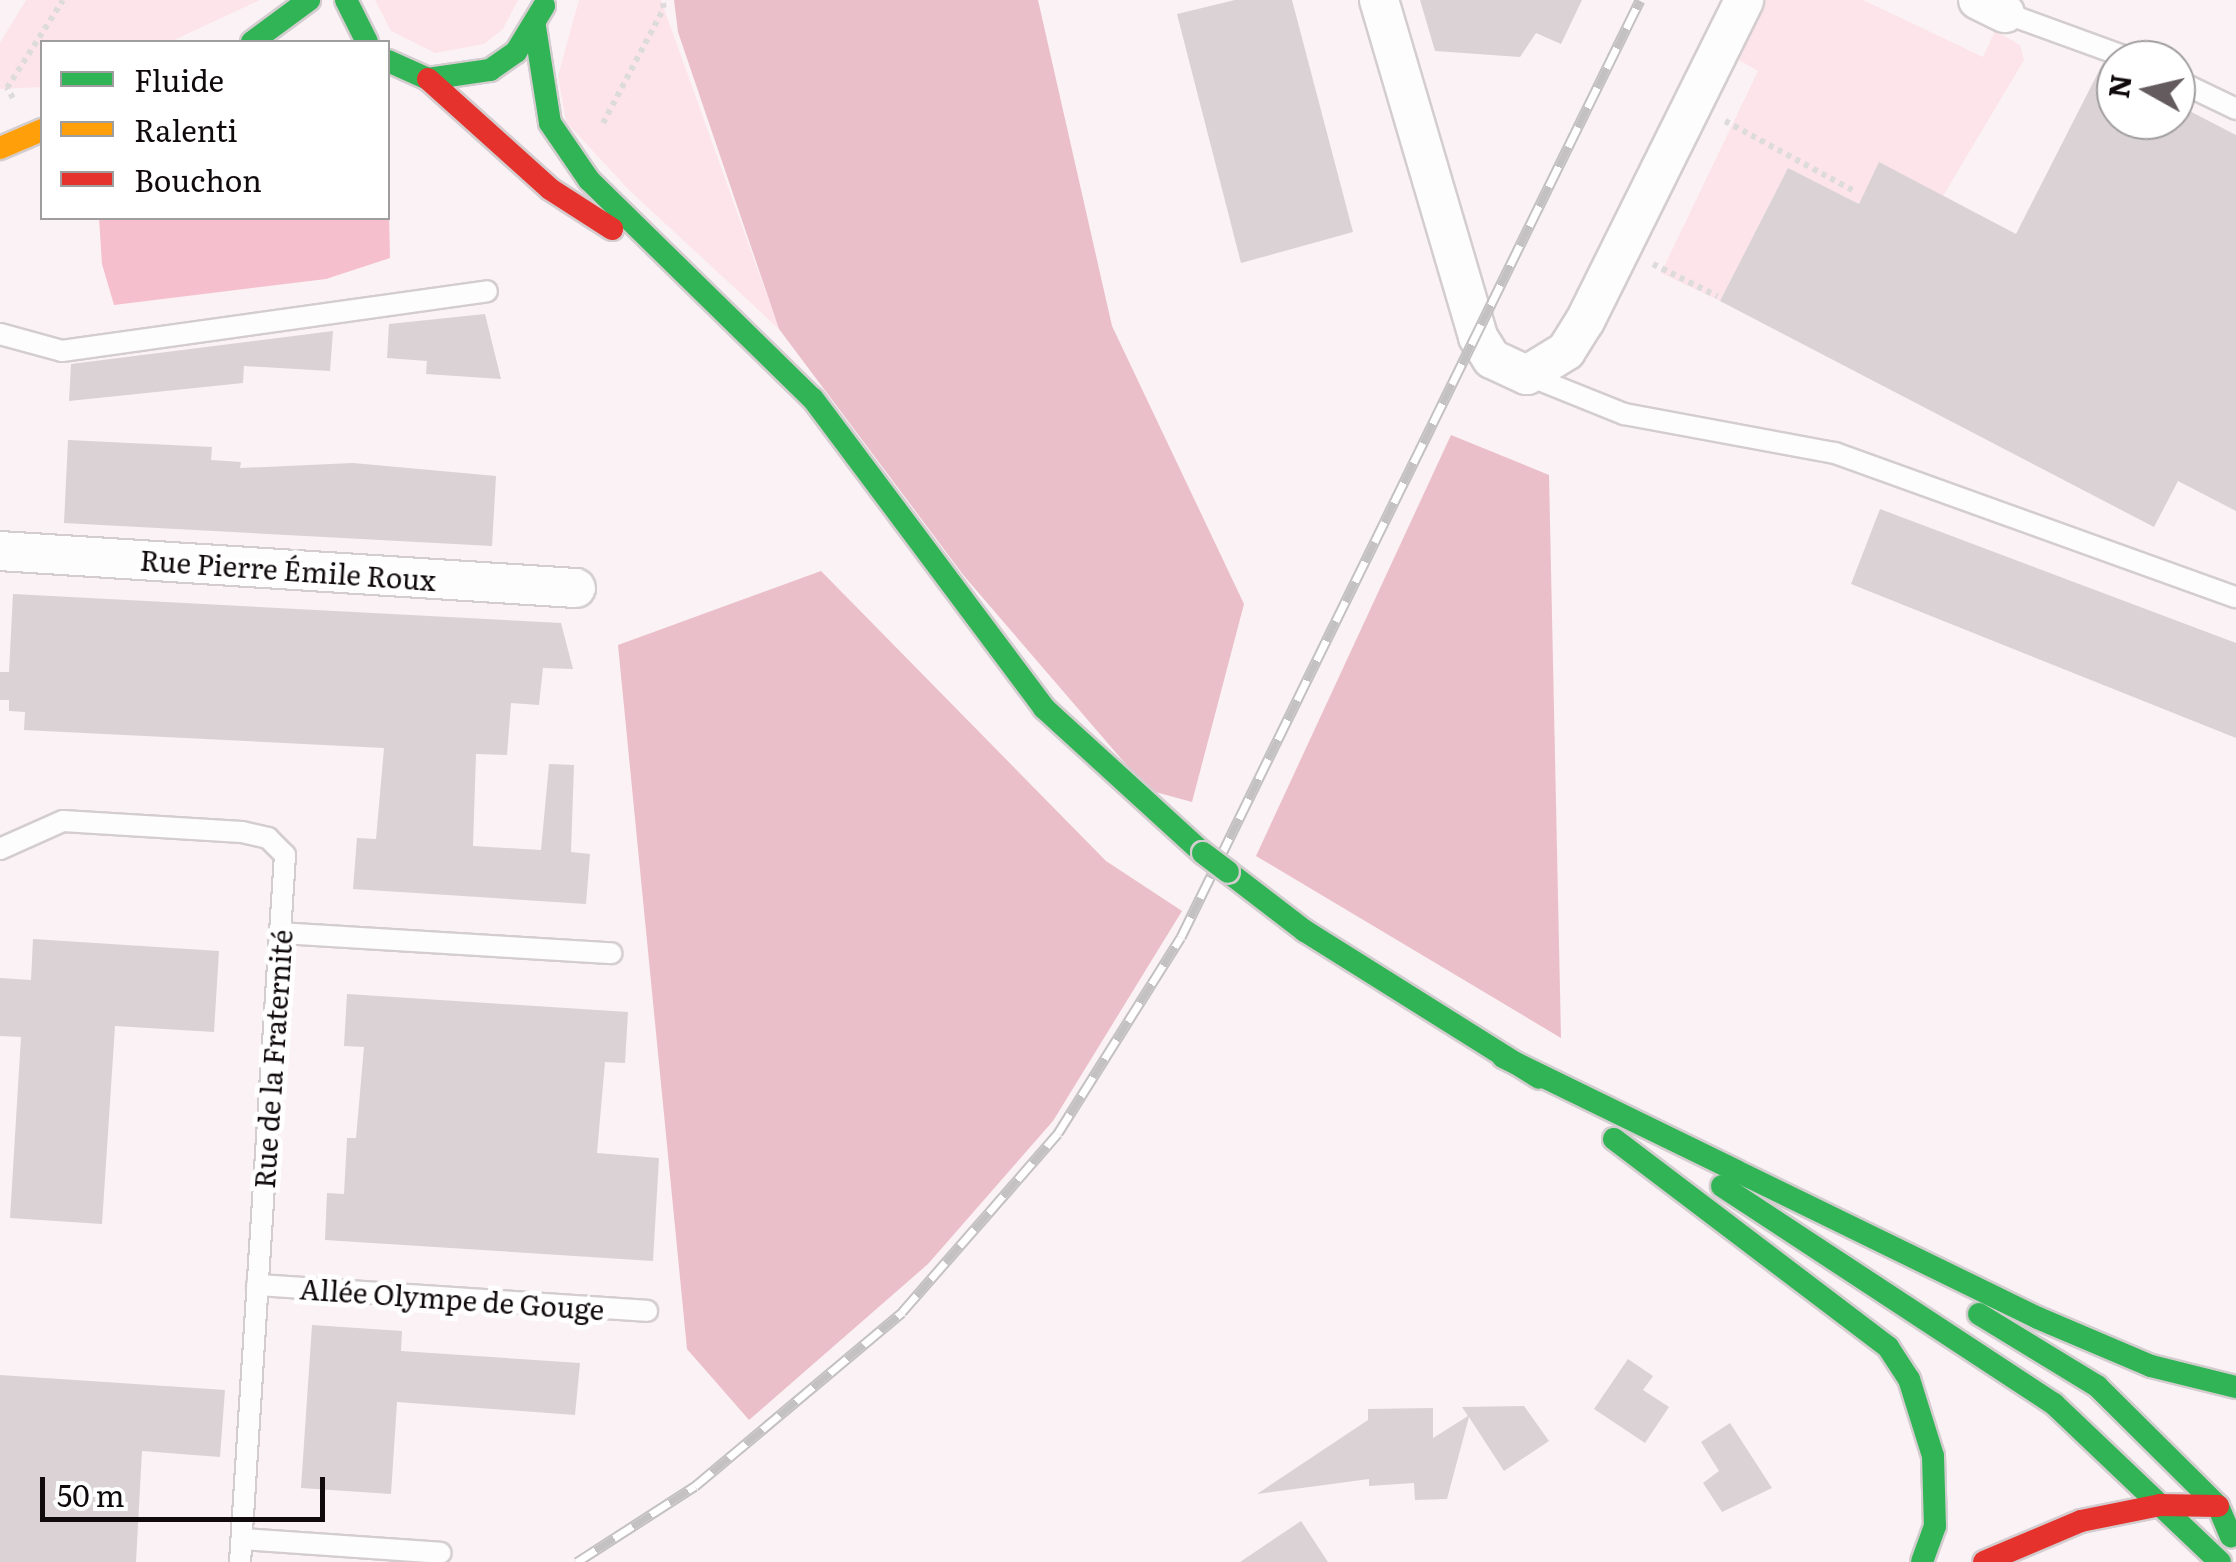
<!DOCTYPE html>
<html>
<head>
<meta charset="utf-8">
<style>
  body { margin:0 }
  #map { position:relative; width:2236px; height:1562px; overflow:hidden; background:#faf2f4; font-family:Literata,serif }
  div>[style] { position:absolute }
  .green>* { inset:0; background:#fde4ea }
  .forest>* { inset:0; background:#ebbfca }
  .water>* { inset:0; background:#f6bfcd }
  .building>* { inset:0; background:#dad2d4 }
  .path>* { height:6px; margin-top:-3px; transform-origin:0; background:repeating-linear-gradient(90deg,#dddbdb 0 5px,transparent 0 10px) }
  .roads { filter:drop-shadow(2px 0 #d4cdcf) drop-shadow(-2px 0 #d4cdcf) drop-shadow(0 2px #d4cdcf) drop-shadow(0 -2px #d4cdcf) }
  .lane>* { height:20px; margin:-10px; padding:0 10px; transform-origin:10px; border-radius:10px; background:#fefdfd }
  .street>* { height:38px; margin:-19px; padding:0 19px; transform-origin:19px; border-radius:19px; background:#fefdfd }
  .fast>* { height:22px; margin:-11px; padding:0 11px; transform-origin:11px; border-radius:11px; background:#30b455 }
  .slow>* { height:22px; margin:-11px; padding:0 11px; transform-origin:11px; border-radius:11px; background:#ff9f0a }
  .jam>* { height:22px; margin:-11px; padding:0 11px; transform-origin:11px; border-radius:11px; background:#e5322d }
  .rail>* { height:11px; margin-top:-5.5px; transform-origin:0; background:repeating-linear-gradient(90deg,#fff 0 22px,#c4c1c2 0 44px); box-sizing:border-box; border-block:2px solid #c4c1c2 }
  .bridges { filter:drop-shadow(2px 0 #d4cdcf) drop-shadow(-2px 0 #d4cdcf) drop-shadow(0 2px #d4cdcf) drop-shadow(0 -2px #d4cdcf) }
  .fast-bridge>* { height:22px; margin:-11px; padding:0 11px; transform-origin:11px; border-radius:11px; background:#30b455 }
  span { translate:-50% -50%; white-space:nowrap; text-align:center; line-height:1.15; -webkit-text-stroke:10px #fff; paint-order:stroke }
  .street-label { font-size:28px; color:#110a0c }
  .legend { position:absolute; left:40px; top:40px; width:350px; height:180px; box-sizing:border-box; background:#fff; border:2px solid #a09d9e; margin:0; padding:12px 18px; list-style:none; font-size:30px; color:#110a0c }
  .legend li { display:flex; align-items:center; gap:20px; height:50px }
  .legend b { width:50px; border:2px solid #a09d9e }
  .north { position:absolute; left:2096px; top:40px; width:100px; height:100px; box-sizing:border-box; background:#fff; border:2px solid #a09d9e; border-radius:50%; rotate:278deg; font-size:28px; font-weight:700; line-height:40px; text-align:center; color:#110a0c }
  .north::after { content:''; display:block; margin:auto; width:35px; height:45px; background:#635b5d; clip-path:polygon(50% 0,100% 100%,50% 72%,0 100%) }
  .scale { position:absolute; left:40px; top:1477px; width:285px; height:45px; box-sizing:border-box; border:5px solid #110a0c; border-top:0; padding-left:12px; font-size:30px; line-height:35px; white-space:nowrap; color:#110a0c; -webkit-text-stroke:8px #fff; paint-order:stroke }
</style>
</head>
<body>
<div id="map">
  <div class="green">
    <i style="clip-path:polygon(26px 0,260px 0,170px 42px,42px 42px,42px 87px,0 89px,0 43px)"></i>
    <i style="clip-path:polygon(375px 0,518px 0,503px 29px,484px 44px,435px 53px,391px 31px)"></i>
    <i style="clip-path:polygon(579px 0,661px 0,779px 329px,629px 190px,566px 122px,558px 76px)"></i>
    <i style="clip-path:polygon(1761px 0,1863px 0,1983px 57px,1995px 31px,2020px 45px,2024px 60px,1943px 196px,1880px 163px,1859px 204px,1788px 168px,1720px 301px,1661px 273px,1758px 71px,1739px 60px,1744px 47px,1738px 45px)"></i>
  </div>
  <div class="forest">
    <i style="clip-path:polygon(674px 0,1038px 0,1112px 326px,1244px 604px,1192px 802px,1148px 790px,964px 576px,779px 329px,678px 32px)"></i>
    <i style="clip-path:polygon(1451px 435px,1549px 475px,1561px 1038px,1256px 856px)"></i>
    <i style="clip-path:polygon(821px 571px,1106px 861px,1182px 911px,1053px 1121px,928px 1264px,749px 1420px,687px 1349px,618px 645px)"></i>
  </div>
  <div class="water">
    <i style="clip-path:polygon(388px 168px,390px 258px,326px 279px,114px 305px,102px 264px,99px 218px,388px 218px)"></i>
  </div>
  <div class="building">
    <i style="clip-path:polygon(1235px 0,1292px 0,1353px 232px,1241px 263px,1177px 14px)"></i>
    <i style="clip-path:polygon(1420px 0,1582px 0,1561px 44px,1536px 33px,1520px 57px,1435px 51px)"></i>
    <i style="clip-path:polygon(2103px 63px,2116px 68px,2116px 120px,2176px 120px,2176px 104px,2236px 135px,2236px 511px,2178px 481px,2154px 527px,1720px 301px,1788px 168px,1859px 204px,1879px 162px,2016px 234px)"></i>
    <i style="clip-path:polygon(485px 314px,501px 379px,426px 374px,427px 361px,387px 358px,389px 324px)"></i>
    <i style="clip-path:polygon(333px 331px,330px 371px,244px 366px,243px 383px,69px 401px,71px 364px)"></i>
    <i style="clip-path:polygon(68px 440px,212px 447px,211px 460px,241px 462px,240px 468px,353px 463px,496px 476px,492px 546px,64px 523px)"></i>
    <i style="clip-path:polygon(1880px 509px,2236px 643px,2236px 738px,1851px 584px)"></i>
    <i style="clip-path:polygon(13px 594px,561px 623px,573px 669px,543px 668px,539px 705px,511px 703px,507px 755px,476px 754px,473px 846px,541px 850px,549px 764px,574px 765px,571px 852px,590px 854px,586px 904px,353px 889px,357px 838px,376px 839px,384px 748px,24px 730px,25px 712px,9px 711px,9px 700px,0 700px,0 672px,9px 672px)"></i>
    <i style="clip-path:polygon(33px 939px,219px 951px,214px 1032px,115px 1026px,102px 1224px,10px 1218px,21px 1037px,0 1036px,0 978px,31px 980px)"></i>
    <i style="clip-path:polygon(347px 994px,628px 1012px,625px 1063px,605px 1062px,597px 1153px,659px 1158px,653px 1261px,325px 1240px,327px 1193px,344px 1194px,347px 1138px,356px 1138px,364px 1047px,344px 1046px)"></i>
    <i style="clip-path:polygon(312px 1325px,402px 1331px,401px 1351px,580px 1363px,575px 1415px,397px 1402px,391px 1494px,301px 1488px)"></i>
    <i style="clip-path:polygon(1628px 1359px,1653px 1376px,1643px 1390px,1669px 1407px,1645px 1443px,1594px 1409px)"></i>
    <i style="clip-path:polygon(0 1375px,225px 1390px,220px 1457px,142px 1451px,136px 1562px,0 1562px)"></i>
    <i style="clip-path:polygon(1524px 1406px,1549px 1441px,1504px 1471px,1469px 1417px,1447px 1499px,1415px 1500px,1414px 1483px,1369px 1486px,1369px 1479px,1257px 1494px,1368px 1420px,1368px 1409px,1433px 1408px,1433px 1438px,1468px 1416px,1462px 1407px)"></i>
    <i style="clip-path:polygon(1730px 1423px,1772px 1488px,1722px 1512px,1703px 1483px,1719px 1471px,1701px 1442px)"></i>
    <i style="clip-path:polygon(1301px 1521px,1328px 1562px,1240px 1562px)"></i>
  </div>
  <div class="path">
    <i style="left:13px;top:98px;width:12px;rotate:-121deg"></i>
    <i style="left:7px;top:88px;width:104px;rotate:-57.5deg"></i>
    <i style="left:1725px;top:121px;width:145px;rotate:28.5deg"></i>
    <i style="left:603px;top:123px;width:130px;rotate:-62.1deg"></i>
    <i style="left:664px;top:8px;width:8px;rotate:-104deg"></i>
    <i style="left:1653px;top:264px;width:72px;rotate:26.6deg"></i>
  </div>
  <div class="roads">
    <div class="lane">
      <i style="left:2005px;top:13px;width:137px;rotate:20deg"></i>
      <i style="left:2176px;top:80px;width:67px;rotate:25.8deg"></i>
      <i style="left:0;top:334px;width:64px;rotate:15.3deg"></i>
      <i style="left:62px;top:351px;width:429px;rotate:-8deg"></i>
      <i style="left:1527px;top:375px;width:105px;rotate:21.9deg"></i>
      <i style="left:1624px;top:414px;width:215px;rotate:10.5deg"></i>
      <i style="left:1835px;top:453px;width:426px;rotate:19.8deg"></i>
      <i style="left:0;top:849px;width:69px;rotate:-24deg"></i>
      <i style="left:63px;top:821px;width:179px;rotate:3.5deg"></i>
      <i style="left:242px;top:832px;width:27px;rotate:13deg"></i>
      <i style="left:268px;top:838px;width:24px;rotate:45deg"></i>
      <i style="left:285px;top:855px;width:708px;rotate:93.64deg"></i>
      <i style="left:280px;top:933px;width:332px;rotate:3.5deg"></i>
      <i style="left:257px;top:1285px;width:391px;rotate:3.8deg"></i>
      <i style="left:242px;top:1539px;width:199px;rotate:4deg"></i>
    </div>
    <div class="street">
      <i style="left:1379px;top:0;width:351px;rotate:73.6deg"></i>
      <i style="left:1478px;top:337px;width:26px;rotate:58deg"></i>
      <i style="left:1492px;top:359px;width:38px;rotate:25deg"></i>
      <i style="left:1527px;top:375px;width:46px;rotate:-31.6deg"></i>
      <i style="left:1566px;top:351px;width:36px;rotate:-58deg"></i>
      <i style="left:1585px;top:321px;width:358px;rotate:-63.6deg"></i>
      <i style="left:1978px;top:0;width:30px;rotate:26deg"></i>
      <i style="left:0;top:551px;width:577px;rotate:3.68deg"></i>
    </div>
    <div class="fast">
      <i style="left:346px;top:0;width:47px;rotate:63.4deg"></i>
      <i style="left:535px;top:27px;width:97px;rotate:81.1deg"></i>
      <i style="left:550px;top:123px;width:69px;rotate:55.6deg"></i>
      <i style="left:589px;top:180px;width:313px;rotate:44.4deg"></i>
      <i style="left:813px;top:399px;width:386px;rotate:53.2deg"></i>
      <i style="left:1044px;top:708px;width:215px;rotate:42.4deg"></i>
      <i style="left:252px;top:42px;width:71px;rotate:-36.4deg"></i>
      <i style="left:388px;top:61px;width:44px;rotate:24.2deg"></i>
      <i style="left:428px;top:79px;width:63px;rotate:-8.3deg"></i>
      <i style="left:490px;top:70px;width:32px;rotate:-35deg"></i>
      <i style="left:516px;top:52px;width:54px;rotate:-58.7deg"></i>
      <i style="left:1228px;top:872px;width:97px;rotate:37.5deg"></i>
      <i style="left:1305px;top:931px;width:276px;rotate:32.1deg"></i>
      <i style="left:1503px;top:1057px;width:595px;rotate:26.01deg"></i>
      <i style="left:2038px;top:1318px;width:123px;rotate:23deg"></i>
      <i style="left:2151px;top:1366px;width:88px;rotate:13.9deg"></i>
      <i style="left:1614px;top:1139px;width:344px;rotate:37.2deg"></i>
      <i style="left:1888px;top:1347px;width:38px;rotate:57deg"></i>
      <i style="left:1909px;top:1379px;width:81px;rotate:72.7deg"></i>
      <i style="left:1933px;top:1456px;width:70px;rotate:88.4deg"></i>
      <i style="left:1935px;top:1526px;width:38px;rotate:110deg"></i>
      <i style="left:1722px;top:1186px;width:397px;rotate:33.3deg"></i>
      <i style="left:2054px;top:1404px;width:229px;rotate:43.6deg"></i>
      <i style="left:1979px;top:1314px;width:138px;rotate:31.4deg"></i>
      <i style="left:2097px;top:1386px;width:170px;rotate:44.8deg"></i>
      <i style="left:2218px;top:1506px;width:33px;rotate:67deg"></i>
    </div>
    <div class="slow">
      <i style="left:0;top:148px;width:46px;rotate:-23.2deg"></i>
    </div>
    <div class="jam">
      <i style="left:428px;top:79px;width:164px;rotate:42deg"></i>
      <i style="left:550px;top:189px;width:74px;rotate:32.8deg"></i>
      <i style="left:1984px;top:1562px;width:105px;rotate:-22.9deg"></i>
      <i style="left:2081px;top:1521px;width:81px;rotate:-11.4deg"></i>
      <i style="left:2160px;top:1505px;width:58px;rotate:1deg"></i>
    </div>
  </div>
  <div class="rail">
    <i style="left:577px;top:1562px;width:140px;rotate:-32.8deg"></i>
    <i style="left:695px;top:1486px;width:270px;rotate:-40deg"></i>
    <i style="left:902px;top:1312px;width:237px;rotate:-48.9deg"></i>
    <i style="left:1058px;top:1133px;width:231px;rotate:-57.9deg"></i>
    <i style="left:1181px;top:937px;width:1043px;rotate:-63.9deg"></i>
  </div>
  <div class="bridges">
    <div class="fast-bridge">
      <i style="left:1203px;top:853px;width:31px;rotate:37deg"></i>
    </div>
  </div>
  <div class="street-label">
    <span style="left:288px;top:569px;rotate:4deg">Rue Pierre Émile Roux</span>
    <span style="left:272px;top:1059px;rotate:-86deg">Rue de la Fraternité</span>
    <span style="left:452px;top:1298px;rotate:4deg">Allée Olympe de Gouge</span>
  </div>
  <ul class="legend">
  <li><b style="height:12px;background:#30b455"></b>Fluide</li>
  <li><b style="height:12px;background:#ff9f0a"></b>Ralenti</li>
  <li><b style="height:12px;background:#e5322d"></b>Bouchon</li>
  </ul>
  <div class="north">N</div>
  <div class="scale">50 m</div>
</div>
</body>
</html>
